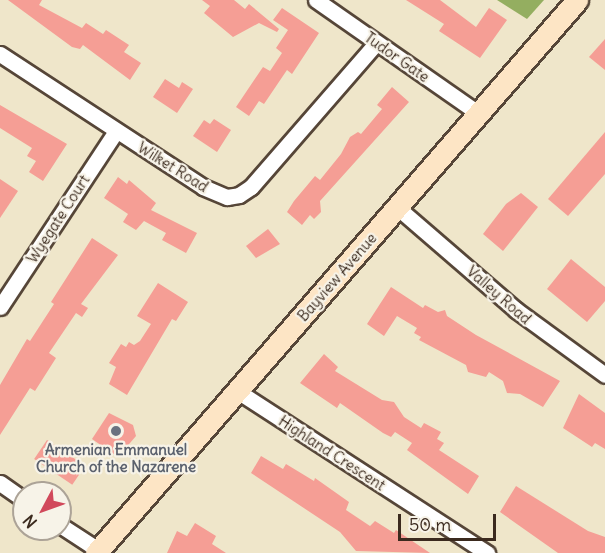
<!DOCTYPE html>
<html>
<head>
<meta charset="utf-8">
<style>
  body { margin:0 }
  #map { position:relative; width:605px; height:553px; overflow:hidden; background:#efe6ca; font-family:Delius,sans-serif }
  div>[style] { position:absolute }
  .forest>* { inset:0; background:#94ae60 }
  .building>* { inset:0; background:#f59e95; transform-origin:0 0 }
  .roads { filter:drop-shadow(2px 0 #564638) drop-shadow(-2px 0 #564638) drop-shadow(0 2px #564638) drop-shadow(0 -2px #564638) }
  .street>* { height:15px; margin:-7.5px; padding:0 7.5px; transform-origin:7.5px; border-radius:7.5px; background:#fff }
  .secondary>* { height:21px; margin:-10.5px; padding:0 10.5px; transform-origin:10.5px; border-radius:10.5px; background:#fde5c5 }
  .dots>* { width:16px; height:16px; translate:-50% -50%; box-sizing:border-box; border:3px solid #f7f3e8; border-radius:50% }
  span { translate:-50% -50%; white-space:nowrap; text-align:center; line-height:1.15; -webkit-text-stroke:4.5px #f7f3e8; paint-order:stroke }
  .street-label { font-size:15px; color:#3b2a1e }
  .worship-label { font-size:15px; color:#5b616d; font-weight:700 }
  .north { position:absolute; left:12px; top:481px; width:60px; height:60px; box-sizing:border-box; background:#f7f3e8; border:2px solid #aca397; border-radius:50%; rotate:229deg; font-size:16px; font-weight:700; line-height:24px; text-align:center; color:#3b2a1e }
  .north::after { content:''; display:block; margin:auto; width:21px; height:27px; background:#d1495b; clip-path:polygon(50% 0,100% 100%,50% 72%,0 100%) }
  .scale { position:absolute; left:398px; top:514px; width:98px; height:27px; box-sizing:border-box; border:3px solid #3b2a1e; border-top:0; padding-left:8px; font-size:18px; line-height:21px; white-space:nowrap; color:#3b2a1e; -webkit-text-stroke:4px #f7f3e8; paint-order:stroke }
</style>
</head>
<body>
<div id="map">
  <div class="forest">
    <i style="clip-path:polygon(497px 0,544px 0,527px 19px)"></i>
  </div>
  <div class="building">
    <i style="clip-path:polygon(8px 0,42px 0,39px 5px,82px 28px,86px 23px,103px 34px,106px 30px,129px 45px,124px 52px,141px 63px,130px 80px,83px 45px,80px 49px,72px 47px)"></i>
    <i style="clip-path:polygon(202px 0,234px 0,245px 9px,249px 4px,279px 29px,277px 32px,259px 23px,233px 37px,204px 13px,210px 6px)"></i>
    <i style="clip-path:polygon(406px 0,440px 0,476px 27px,489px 8px,507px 20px,480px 58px,439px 31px,444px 24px)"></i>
    <i style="clip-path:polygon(282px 8px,319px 33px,292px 74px,287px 70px,264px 104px,259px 101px,249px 116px,236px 107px,263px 67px,270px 71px,282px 53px,276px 48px,288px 30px,273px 20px)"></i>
    <i style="clip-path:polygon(605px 39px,605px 70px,589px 57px)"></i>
    <i style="clip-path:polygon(165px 79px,179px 88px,182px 82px,193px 89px,177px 113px,153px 97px)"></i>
    <i style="clip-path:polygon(392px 87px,409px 102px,320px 201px,321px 212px,314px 219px,310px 215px,302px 225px,287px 212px,294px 201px,315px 176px,320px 180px,341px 154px,350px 137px,358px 132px,361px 134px,382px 109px,377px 105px)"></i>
    <i style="clip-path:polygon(0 105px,67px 144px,43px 181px,29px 172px,36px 161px,27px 156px,32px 148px,0 128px)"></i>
    <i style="clip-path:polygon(214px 119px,231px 130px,217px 152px,193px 136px,204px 120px,210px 124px)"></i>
    <i style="clip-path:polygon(605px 132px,605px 174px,568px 216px,548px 199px)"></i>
    <i style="clip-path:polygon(118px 177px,127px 184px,129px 180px,156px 203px,151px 210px,197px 233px,186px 253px,162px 240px,166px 233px,144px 221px,136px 230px,123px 222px,128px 214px,104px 198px)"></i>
    <i style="clip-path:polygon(0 179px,18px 191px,0 218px)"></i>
    <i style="clip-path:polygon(521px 193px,538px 207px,503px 251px,483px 234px,506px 204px)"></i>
    <i style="clip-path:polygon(268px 229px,280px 244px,256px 258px,246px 246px)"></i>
    <i style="clip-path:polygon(92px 238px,118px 255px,81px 304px,88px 308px,82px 317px,76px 313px,49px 353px,56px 358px,35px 391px,30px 388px,0 435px,0 385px,27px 339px,30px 341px,54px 304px,51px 302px)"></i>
    <i style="clip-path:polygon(571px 259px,605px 287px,605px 301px,587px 322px,547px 289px)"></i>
    <i style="clip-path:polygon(158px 283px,188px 302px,176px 321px,172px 319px,127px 395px,109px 384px,116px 367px,109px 363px,121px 344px,126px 347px,129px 342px,134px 345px,140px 341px,151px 324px,137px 316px)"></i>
    <i style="clip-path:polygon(391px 287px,423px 308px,425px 305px,438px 312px,445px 310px,447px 316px,476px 335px,560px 381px,543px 407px,520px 394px,507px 393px,503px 381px,489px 372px,486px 377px,468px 372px,466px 365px,419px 340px,421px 337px,414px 333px,417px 328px,397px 316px,384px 336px,367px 324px)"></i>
    <i style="clip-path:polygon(324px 354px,338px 367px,335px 371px,382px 400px,394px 402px,404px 417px,421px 428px,424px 423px,441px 432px,437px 439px,444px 443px,439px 450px,479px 476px,468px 494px,407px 450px,412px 443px,395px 432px,391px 437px,383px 433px,340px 403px,337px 408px,300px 383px)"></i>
    <i style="clip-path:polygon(579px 394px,605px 413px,605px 449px,595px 443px,592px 447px,563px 428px)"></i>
    <i style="clip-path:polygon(109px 413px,133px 425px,136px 436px,118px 457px,92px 439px)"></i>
    <i style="left:47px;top:440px;width:46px;height:23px;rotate:34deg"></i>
    <i style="clip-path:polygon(261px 456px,283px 469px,286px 464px,314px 481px,315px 478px,349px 502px,346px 510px,370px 526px,375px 521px,394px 533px,396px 530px,430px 553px,356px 551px,340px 532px,251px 473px)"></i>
    <i style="clip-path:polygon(516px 486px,588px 531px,605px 537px,605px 553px,558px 553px,500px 512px)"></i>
    <i style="clip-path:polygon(195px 523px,216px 536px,212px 544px,226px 553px,167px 553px,177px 531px,187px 536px)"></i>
  </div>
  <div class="roads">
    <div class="street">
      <i style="left:316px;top:0;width:198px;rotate:34.9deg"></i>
      <i style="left:0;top:54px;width:243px;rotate:33.2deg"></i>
      <i style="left:203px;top:187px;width:26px;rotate:23deg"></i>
      <i style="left:227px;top:197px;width:12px;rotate:-9deg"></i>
      <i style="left:239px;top:195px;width:14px;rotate:-34deg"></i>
      <i style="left:251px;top:187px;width:191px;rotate:-49deg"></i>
      <i style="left:398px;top:208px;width:156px;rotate:40.8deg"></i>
      <i style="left:516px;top:310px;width:110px;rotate:36.1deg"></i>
      <i style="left:0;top:307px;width:211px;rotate:-56.6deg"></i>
      <i style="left:239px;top:392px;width:296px;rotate:33deg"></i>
      <i style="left:0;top:483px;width:29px;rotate:35deg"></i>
      <i style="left:60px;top:525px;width:51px;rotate:33.1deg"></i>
    </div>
    <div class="secondary">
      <i style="left:96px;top:553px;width:733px;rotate:-48.98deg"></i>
    </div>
  </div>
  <div class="dots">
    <i style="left:116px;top:431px;background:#6b7280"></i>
  </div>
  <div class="street-label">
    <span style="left:397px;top:57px;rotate:35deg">Tudor Gate</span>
    <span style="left:173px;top:167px;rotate:32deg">Wilket Road</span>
    <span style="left:58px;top:219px;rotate:-57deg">Wyegate Court</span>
    <span style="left:337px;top:277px;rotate:-49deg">Bayview Avenue</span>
    <span style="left:499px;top:295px;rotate:41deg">Valley Road</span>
    <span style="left:332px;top:453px;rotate:33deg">Highland Crescent</span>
  </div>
  <div class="worship-label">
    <span style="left:116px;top:458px">Armenian Emmanuel<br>Church of the Nazarene</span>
  </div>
  <div class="north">N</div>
  <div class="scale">50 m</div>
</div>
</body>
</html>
